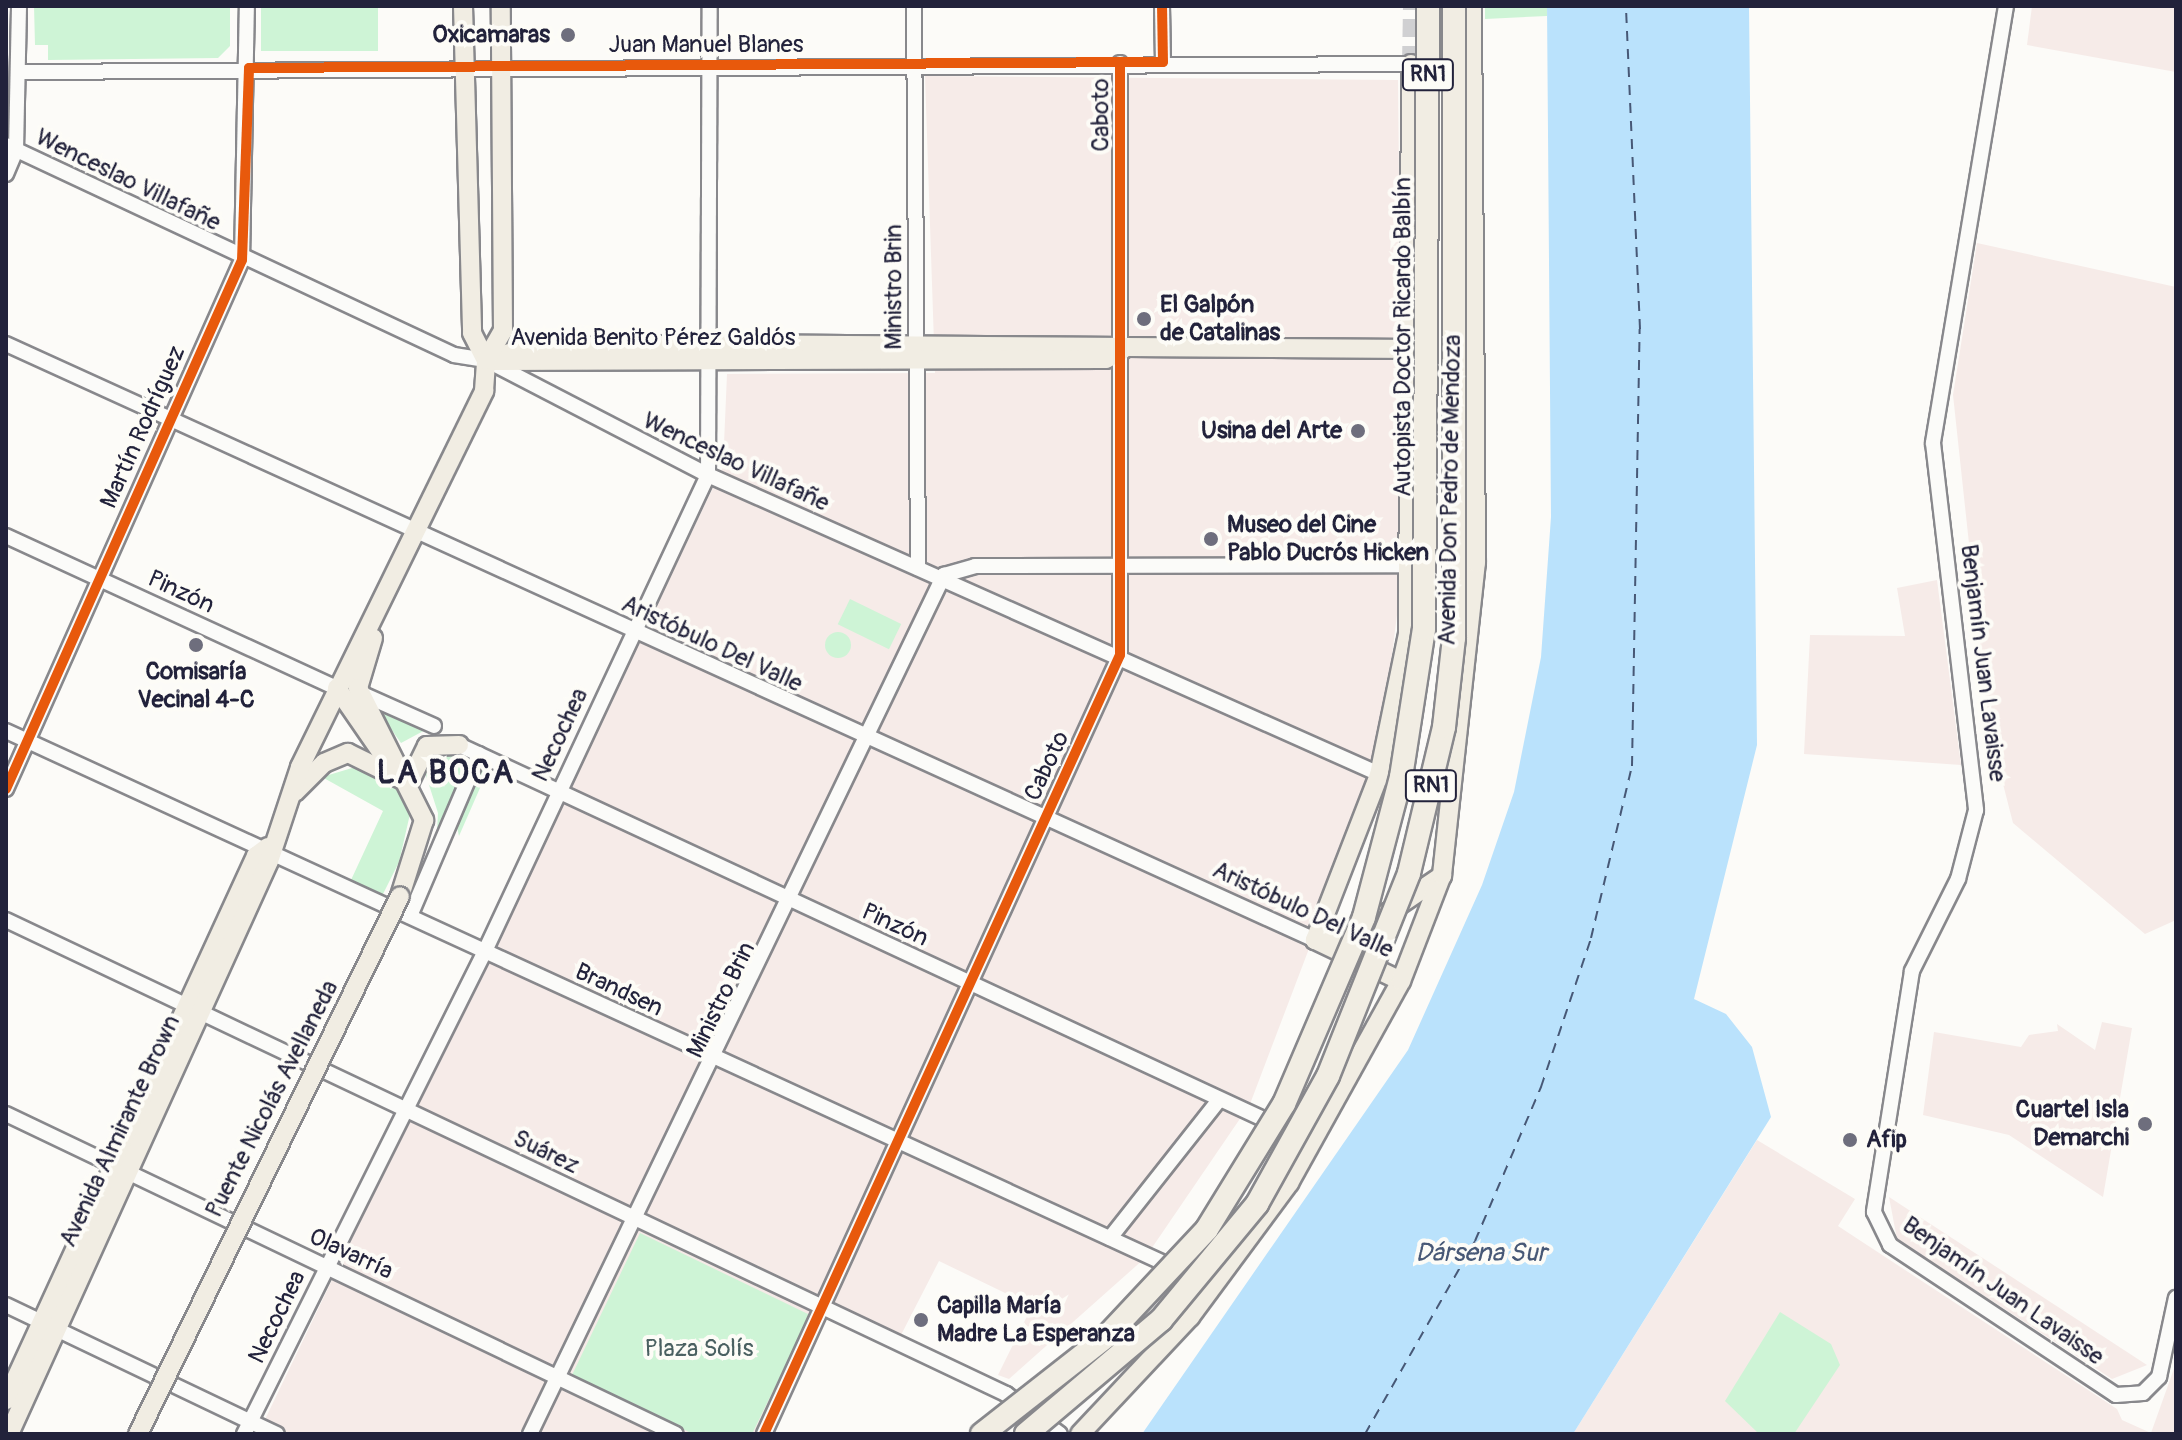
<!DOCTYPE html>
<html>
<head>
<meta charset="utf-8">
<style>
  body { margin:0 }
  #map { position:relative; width:2182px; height:1440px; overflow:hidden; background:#fcfbf8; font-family:Pangolin,sans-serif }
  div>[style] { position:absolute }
  .built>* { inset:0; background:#f6ebe8 }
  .green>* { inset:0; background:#cef4d6; transform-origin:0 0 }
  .round { border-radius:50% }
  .water>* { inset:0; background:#bae2fc }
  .ferry>* { height:2px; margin-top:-1px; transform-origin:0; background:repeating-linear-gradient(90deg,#475876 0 10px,transparent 0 18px) }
  .major-tunnel>* { height:18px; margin-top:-9px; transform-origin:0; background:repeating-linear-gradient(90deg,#d0d0d2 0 18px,transparent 0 27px) }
  .roads { filter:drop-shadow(2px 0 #88888c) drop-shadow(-2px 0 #88888c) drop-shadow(0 2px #88888c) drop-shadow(0 -2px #88888c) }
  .minor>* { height:14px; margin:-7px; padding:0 7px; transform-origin:7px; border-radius:7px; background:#fbfbf9 }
  .major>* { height:18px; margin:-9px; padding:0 9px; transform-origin:9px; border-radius:9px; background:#f1ede3 }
  .bridges { filter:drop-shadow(2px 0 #88888c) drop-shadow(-2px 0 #88888c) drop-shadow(0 2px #88888c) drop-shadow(0 -2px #88888c) }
  .major-bridge>* { height:18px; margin:-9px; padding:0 9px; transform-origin:9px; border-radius:9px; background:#f1ede3 }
  .highway-bridge>* { height:22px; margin:-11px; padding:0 11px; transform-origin:11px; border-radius:11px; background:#f1ede3 }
  .cycleway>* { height:10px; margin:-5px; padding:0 5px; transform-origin:5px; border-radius:5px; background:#e8590c }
  .dots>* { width:22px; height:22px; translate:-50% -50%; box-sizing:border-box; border:4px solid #fdfcf7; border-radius:50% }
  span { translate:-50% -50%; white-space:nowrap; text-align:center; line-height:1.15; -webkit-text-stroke:8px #fdfcf7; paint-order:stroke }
  .shield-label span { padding:2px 6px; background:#fdfcf7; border:2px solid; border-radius:6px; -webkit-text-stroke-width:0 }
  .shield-label { font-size:22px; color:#22223b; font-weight:700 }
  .poi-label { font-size:24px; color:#22223b; font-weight:700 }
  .right { translate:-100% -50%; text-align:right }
  .left { translate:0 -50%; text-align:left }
  .street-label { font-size:24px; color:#22223b }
  .park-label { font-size:24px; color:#4a6061 }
  .water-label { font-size:26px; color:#475876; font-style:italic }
  .district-label { font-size:32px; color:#22223b; font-weight:700; letter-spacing:2px }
  .frame { position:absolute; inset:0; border:8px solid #22223b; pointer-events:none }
</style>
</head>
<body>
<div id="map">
  <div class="built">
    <i style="clip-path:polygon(2032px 6px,2176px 6px,2176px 72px,2027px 45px)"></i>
    <i style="clip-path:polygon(925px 76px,1398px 80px,1403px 567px,1378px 767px,1250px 1104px,1145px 1258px,1009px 1379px,998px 1375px,1032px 1306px,939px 1261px,901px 1335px,818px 1295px,754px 1434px,258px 1434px,723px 467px,727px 374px,935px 373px)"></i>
    <i style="clip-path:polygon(1977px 243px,2176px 287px,2176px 920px,2145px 934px,2013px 823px,2003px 784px,1995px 785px,1953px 395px)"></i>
    <i style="clip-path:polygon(1937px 580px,1961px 765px,1804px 754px,1810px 635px,1905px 636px,1897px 588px)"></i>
    <i style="clip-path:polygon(2102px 1022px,2132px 1028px,2103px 1197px,2009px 1135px,1923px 1115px,1934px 1032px,2021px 1047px,2029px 1035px,2058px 1031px,2057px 1024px,2095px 1050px)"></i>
    <i style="clip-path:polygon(1757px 1140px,1855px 1199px,1838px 1226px,2117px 1409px,2122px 1420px,2151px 1433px,2176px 1363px,2176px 1434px,1573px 1434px)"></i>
    <i style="clip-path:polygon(1889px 1197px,2147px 1365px,2112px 1379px,1897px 1239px)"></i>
  </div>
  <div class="green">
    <i style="left:6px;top:6px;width:2px;height:121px"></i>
    <i style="clip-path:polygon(34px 6px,230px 6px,230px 46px,218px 58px,48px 60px,48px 45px,35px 45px)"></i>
    <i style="left:261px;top:6px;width:117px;height:45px"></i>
    <i style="clip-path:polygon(1485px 6px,1547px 6px,1547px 16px,1485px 19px)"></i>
    <i style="left:850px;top:599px;width:57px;height:28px;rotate:26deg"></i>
    <i class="round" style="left:825px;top:632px;width:26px;height:26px"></i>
    <i style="clip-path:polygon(374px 705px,429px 728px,401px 743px)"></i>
    <i style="clip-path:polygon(444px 747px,469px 759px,436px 850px,438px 813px,422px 763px)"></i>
    <i style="clip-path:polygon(362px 765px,393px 782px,410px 814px,399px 862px,382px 896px,351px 880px,383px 811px,322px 777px)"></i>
    <i style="clip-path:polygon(480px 768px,487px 772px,459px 836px,457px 827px)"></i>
    <i style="clip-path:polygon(640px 1233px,810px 1315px,752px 1434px,693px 1434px,572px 1375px)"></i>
    <i style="clip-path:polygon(1780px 1312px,1831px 1344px,1840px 1365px,1794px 1434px,1759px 1434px,1725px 1401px)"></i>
  </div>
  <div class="water">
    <i style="clip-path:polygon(1547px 6px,1749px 6px,1757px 745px,1694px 999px,1726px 1014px,1752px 1047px,1771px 1117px,1573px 1434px,1142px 1434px,1408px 1050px,1482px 885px,1514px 792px,1541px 657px,1551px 517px)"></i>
  </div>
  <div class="ferry">
    <i style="left:1365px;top:1434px;width:222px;rotate:-60.3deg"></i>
    <i style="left:1475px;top:1241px;width:168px;rotate:-66.8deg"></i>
    <i style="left:1541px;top:1087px;width:157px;rotate:-71.4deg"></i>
    <i style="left:1591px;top:938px;width:177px;rotate:-76.6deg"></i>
    <i style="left:1632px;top:766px;width:437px;rotate:-89deg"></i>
    <i style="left:1640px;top:329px;width:323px;rotate:-92.5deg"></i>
  </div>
  <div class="major-tunnel">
    <i style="left:1411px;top:64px;width:58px;rotate:-89deg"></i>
  </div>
  <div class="roads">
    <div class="minor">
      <i style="left:914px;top:6px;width:562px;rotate:89.59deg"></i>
      <i style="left:1162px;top:6px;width:56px;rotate:89deg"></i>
      <i style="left:2006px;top:6px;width:443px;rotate:99.5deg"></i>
      <i style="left:1933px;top:443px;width:370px;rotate:83.3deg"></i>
      <i style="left:1976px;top:810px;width:71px;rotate:104.6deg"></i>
      <i style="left:1958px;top:879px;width:103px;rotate:116.6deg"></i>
      <i style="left:1912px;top:971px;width:244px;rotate:99deg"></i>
      <i style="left:1874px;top:1212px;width:37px;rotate:64deg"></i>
      <i style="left:1890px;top:1245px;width:271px;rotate:33.6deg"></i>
      <i style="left:2116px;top:1395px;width:27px;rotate:-4deg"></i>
      <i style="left:2143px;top:1393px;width:23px;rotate:-45deg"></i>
      <i style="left:2159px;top:1377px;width:81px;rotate:-77.9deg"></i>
      <i style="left:18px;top:72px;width:1393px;rotate:-0.33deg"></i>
      <i style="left:6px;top:145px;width:495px;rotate:25.1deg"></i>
      <i style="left:454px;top:355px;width:32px;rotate:9deg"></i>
      <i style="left:486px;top:360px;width:250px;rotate:27.4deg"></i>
      <i style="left:708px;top:475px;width:794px;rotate:24.01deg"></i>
      <i style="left:6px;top:174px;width:26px;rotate:-67deg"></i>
      <i style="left:16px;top:150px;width:144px;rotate:-88.8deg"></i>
      <i style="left:6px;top:344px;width:1438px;rotate:24.48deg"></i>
      <i style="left:6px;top:536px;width:364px;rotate:24.7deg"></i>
      <i style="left:360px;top:693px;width:81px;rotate:24deg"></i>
      <i style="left:6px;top:731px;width:1317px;rotate:24.68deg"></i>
      <i style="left:459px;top:745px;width:930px;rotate:24.94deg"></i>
      <i style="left:6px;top:789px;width:579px;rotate:-65.96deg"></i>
      <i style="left:242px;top:260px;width:254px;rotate:-88.9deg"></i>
      <i style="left:410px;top:916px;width:176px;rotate:-66.9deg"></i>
      <i style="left:6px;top:920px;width:1107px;rotate:25.36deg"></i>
      <i style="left:1006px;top:1394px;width:67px;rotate:36.5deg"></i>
      <i style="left:6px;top:1114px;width:742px;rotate:25.53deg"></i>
      <i style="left:1110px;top:1238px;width:176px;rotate:-51.7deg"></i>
      <i style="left:6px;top:1305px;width:300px;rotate:25.5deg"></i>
      <i style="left:244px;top:1434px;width:540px;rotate:-63.48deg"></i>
      <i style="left:485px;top:951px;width:526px;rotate:-64.9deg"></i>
      <i style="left:708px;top:475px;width:469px;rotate:-89.8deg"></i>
      <i style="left:530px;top:1434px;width:954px;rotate:-64.27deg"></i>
      <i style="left:944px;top:575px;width:32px;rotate:-16deg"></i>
      <i style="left:975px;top:566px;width:437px;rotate:-0.1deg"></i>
      <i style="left:764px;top:1434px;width:856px;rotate:-65.44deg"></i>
      <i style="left:1120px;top:655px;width:592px;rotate:-90deg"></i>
    </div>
    <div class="major">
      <i style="left:463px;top:6px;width:327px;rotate:88.4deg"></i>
      <i style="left:472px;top:333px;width:30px;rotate:63deg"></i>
      <i style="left:486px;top:360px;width:45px;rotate:-16.8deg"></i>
      <i style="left:529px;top:347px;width:181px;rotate:-0.9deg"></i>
      <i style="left:710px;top:344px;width:705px;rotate:0.41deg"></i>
      <i style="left:493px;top:361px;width:613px;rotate:-0.19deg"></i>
      <i style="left:1106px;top:359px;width:18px;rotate:-29deg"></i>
      <i style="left:373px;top:638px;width:52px;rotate:106.7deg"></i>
      <i style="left:358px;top:688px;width:148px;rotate:63.4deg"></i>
      <i style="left:424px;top:820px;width:80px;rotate:107.5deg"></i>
      <i style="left:337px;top:688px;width:90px;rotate:55.4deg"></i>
      <i style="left:409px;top:783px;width:41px;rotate:-64.1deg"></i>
      <i style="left:427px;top:746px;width:32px;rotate:-2deg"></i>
      <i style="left:295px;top:792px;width:41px;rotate:-45deg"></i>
      <i style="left:324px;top:763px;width:26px;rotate:-23deg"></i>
      <i style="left:348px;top:753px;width:68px;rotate:26.2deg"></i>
      <i style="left:1315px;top:940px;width:177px;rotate:-68.8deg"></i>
      <i style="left:1379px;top:775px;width:144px;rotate:-78.4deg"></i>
      <i style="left:1408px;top:634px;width:570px;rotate:-89.7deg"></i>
      <i style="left:1315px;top:940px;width:58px;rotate:-15.9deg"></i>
      <i style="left:1371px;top:924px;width:86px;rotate:-34.1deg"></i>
      <i style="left:1315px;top:940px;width:95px;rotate:25.5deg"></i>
      <i style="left:6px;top:1400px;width:599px;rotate:-65.32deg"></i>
      <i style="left:256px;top:856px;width:15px;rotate:-37deg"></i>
      <i style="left:9px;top:1434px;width:629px;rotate:-65.59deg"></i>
      <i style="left:269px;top:861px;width:99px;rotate:-71.7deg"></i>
      <i style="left:300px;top:767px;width:419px;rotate:-63.9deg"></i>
      <i style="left:484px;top:391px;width:31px;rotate:-86deg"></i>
      <i style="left:486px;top:360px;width:34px;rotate:-60deg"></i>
      <i style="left:503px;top:331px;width:325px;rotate:-90.4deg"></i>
      <i style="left:1080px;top:1434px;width:161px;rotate:-46.8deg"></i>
      <i style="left:1190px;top:1317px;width:167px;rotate:-53.5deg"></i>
      <i style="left:1289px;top:1183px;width:231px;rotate:-61deg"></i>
      <i style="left:1401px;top:981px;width:114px;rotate:-68.9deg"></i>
      <i style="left:1442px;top:875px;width:314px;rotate:-83.8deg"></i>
      <i style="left:1476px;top:563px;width:557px;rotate:-90.41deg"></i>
    </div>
  </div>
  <div class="bridges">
    <div class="major-bridge">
      <i style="left:138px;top:1434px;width:598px;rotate:-64.03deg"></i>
    </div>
    <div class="highway-bridge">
      <i style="left:982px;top:1434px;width:159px;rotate:-38.1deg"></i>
      <i style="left:1107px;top:1336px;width:146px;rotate:-46.9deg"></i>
      <i style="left:1207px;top:1229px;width:147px;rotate:-58.4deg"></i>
      <i style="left:1284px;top:1104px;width:203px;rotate:-66.8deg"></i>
      <i style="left:1364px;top:917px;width:145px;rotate:-75.2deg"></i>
      <i style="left:1401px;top:777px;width:150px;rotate:-81.2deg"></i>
      <i style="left:1424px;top:629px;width:623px;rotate:-89.63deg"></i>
      <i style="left:1026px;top:1434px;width:177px;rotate:-40.2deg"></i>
      <i style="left:1161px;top:1320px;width:151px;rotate:-50.4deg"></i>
      <i style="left:1257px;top:1204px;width:146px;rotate:-61deg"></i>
      <i style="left:1328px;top:1076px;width:219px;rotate:-68.2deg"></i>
      <i style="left:1409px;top:873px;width:150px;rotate:-76.5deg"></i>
      <i style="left:1444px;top:727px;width:90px;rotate:-83.6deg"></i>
      <i style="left:1454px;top:638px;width:632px;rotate:-90deg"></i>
    </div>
  </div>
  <div class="cycleway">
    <i style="left:6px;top:789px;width:579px;rotate:-65.96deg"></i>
    <i style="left:242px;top:260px;width:192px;rotate:-87.9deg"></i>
    <i style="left:249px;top:68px;width:914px;rotate:-0.38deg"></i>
    <i style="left:1163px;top:62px;width:56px;rotate:-91deg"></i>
    <i style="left:764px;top:1434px;width:856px;rotate:-65.44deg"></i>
    <i style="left:1120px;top:655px;width:592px;rotate:-90deg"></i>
  </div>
  <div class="dots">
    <i style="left:568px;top:35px;background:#6e6e7d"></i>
    <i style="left:1144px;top:319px;background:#6e6e7d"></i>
    <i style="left:1358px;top:431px;background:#6e6e7d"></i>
    <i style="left:1211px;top:539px;background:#6e6e7d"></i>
    <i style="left:196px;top:645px;background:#6e6e7d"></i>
    <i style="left:2145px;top:1124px;background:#6e6e7d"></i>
    <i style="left:1850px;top:1140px;background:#6e6e7d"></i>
    <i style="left:921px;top:1320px;background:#6e6e7d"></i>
  </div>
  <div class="shield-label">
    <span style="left:1428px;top:75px">RN1</span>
    <span style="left:1431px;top:786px">RN1</span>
  </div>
  <div class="poi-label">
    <span class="right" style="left:550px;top:35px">Oxicamaras</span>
    <span class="left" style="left:1160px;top:319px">El Galpón<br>de Catalinas</span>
    <span class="right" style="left:1342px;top:431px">Usina del Arte</span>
    <span class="left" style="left:1227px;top:539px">Museo del Cine<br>Pablo Ducrós Hicken</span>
    <span style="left:196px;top:686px">Comisaría<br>Vecinal 4-C</span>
    <span class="right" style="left:2129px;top:1124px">Cuartel Isla<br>Demarchi</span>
    <span class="left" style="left:1866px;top:1140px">Afip</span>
    <span class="left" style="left:937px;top:1320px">Capilla María<br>Madre La Esperanza</span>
  </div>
  <div class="street-label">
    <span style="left:706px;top:45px">Juan Manuel Blanes</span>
    <span style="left:1101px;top:115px;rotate:-90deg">Caboto</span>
    <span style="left:128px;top:180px;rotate:26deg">Wenceslao Villafañe</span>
    <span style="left:894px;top:287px;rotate:-90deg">Ministro Brin</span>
    <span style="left:1403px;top:337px;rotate:-90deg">Autopista Doctor Ricardo Balbín</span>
    <span style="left:653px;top:338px">Avenida Benito Pérez Galdós</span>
    <span style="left:143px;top:427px;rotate:-66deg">Martín Rodríguez</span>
    <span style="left:736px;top:462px;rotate:25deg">Wenceslao Villafañe</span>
    <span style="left:1450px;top:490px;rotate:-89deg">Avenida Don Pedro de Mendoza</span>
    <span style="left:181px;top:592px;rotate:25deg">Pinzón</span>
    <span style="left:712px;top:644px;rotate:25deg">Aristóbulo Del Valle</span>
    <span style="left:1983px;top:663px;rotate:83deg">Benjamín Juan Lavaisse</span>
    <span style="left:560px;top:735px;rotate:-65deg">Necochea</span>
    <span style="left:1047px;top:766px;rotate:-65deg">Caboto</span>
    <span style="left:1303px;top:910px;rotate:25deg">Aristóbulo Del Valle</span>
    <span style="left:895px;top:925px;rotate:25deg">Pinzón</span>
    <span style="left:619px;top:990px;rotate:25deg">Brandsen</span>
    <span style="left:721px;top:1000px;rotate:-64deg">Ministro Brin</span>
    <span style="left:272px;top:1099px;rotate:-63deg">Puente Nicolás Avellaneda</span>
    <span style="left:120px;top:1131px;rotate:-65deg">Avenida Almirante Brown</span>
    <span style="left:546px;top:1152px;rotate:26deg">Suárez</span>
    <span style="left:351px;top:1254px;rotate:25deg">Olavarría</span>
    <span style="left:2003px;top:1291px;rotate:35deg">Benjamín Juan Lavaisse</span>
    <span style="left:277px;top:1317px;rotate:-64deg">Necochea</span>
  </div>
  <div class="park-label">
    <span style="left:699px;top:1349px">Plaza Solís</span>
  </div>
  <div class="water-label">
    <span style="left:1481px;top:1254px">Dársena Sur</span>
  </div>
  <div class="district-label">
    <span style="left:446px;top:773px">LA BOCA</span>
  </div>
  <div class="frame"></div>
</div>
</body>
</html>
